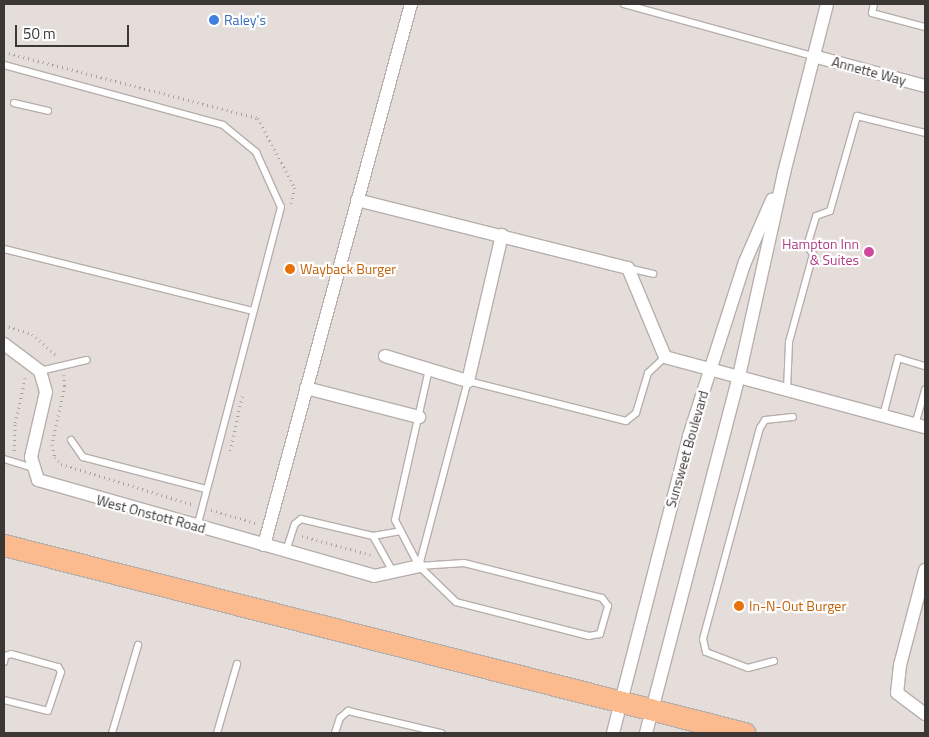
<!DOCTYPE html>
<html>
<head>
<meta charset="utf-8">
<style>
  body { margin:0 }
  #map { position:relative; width:929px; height:737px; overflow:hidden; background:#e5ddda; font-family:"Titillium Web",sans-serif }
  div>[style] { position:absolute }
  .path>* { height:2.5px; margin-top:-1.25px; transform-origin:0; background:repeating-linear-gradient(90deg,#a9a2a0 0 1px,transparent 0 5px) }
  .roads { filter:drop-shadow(1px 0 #b7afac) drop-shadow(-1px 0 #b7afac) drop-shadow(0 1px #b7afac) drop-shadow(0 -1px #b7afac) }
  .service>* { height:6px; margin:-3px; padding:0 3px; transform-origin:3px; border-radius:3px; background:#fff }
  .minor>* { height:12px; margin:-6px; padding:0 6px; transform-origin:6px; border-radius:6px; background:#fff }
  .trunk>* { height:21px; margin:-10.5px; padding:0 10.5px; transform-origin:10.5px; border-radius:10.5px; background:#fcbb8e }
  .dots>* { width:14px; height:14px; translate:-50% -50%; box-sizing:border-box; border:2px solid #fff; border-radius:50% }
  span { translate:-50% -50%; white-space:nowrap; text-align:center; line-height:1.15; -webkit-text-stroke:4.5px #fff; paint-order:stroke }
  .shop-label { font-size:14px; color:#366cbe }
  .left { translate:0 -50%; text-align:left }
  .street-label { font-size:14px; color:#3a3735 }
  .hotel-label { font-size:14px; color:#b23c85 }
  .right { translate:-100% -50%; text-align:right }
  .food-label { font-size:14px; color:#c56008 }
  .frame { position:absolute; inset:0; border:5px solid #3a3735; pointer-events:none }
  .scale { position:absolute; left:15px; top:25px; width:114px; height:22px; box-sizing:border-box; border:2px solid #3a3735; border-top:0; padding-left:6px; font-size:15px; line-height:18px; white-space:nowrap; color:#3a3735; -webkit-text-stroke:4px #fff; paint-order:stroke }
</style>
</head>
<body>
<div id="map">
  <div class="path">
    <i style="left:4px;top:52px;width:262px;rotate:14.6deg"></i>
    <i style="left:258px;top:118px;width:79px;rotate:62.1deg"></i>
    <i style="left:295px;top:188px;width:16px;rotate:104deg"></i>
    <i style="left:4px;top:325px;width:29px;rotate:18deg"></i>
    <i style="left:32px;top:334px;width:33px;rotate:41deg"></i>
    <i style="left:64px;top:375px;width:11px;rotate:85deg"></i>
    <i style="left:65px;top:386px;width:60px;rotate:102.4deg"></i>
    <i style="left:52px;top:445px;width:12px;rotate:76deg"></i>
    <i style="left:55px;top:457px;width:9px;rotate:49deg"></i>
    <i style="left:61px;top:464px;width:139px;rotate:17.1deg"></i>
    <i style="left:14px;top:451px;width:28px;rotate:-88deg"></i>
    <i style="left:15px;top:423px;width:46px;rotate:-77.5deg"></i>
    <i style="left:230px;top:451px;width:56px;rotate:-77.7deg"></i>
    <i style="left:211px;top:510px;width:47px;rotate:16.1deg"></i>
    <i style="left:302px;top:536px;width:73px;rotate:15.2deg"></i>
  </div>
  <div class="roads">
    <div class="service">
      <i style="left:624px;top:4px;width:196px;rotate:15.4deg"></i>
      <i style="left:874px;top:4px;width:9px;rotate:103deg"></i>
      <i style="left:872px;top:13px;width:55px;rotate:14.8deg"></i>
      <i style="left:4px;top:65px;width:227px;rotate:15.3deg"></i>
      <i style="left:223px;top:125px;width:43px;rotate:39.3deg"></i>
      <i style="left:256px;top:152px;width:60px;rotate:65.6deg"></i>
      <i style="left:281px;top:207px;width:331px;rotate:104.7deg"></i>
      <i style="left:14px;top:103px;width:35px;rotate:13deg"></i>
      <i style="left:4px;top:249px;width:257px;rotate:14deg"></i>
      <i style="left:628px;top:268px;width:26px;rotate:13deg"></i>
      <i style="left:40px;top:371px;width:48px;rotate:-13.2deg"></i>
      <i style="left:787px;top:390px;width:48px;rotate:-87.6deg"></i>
      <i style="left:789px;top:342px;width:91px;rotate:-74.7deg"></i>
      <i style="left:813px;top:254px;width:10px;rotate:-127deg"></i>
      <i style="left:807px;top:246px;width:31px;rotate:-73deg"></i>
      <i style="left:816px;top:216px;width:15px;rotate:-20deg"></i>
      <i style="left:830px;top:211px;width:99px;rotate:-74.1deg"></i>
      <i style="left:857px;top:116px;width:70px;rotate:14deg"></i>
      <i style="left:883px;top:416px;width:60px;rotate:-75.5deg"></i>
      <i style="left:898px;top:358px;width:28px;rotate:17deg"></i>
      <i style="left:915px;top:425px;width:37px;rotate:-74deg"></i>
      <i style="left:71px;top:440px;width:21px;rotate:55deg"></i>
      <i style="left:83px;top:457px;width:127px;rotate:14.6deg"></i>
      <i style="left:4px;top:459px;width:31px;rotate:17deg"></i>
      <i style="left:373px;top:536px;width:41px;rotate:60.9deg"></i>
      <i style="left:286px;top:551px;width:28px;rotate:-72deg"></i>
      <i style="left:295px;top:524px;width:8px;rotate:-40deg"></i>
      <i style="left:301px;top:519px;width:74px;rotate:13.3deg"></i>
      <i style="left:373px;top:536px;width:28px;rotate:-10deg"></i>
      <i style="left:419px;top:566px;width:45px;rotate:-3.8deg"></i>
      <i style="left:464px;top:563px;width:142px;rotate:14.2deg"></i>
      <i style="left:602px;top:598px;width:10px;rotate:53deg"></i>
      <i style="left:608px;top:606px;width:29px;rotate:106deg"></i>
      <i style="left:600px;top:634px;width:11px;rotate:170deg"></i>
      <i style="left:589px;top:636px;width:137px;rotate:-165.7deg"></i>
      <i style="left:456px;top:602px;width:52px;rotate:-135.8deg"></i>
      <i style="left:419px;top:566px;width:52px;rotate:-117.6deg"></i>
      <i style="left:395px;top:520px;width:155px;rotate:-77.3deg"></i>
      <i style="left:419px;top:566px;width:191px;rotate:-75.2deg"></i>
      <i style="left:468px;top:381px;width:163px;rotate:14.2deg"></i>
      <i style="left:626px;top:421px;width:13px;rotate:-39deg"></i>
      <i style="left:636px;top:413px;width:42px;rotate:-73.3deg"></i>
      <i style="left:648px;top:373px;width:23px;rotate:-43deg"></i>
      <i style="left:774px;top:661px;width:27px;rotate:165deg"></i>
      <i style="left:748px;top:668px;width:45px;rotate:-159.1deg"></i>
      <i style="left:706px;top:652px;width:13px;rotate:-103deg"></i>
      <i style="left:703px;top:639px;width:219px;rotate:-74.9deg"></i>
      <i style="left:760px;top:428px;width:9px;rotate:-58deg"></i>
      <i style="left:765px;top:420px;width:28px;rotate:-6deg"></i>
      <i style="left:4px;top:662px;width:6px;rotate:-81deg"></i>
      <i style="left:5px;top:656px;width:6px;rotate:-18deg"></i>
      <i style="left:11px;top:654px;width:49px;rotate:15.5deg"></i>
      <i style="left:58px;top:667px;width:6px;rotate:59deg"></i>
      <i style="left:61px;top:672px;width:41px;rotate:108.4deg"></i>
      <i style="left:48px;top:711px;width:45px;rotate:-166deg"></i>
      <i style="left:112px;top:733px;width:92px;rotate:-73.5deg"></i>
      <i style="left:217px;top:733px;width:72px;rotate:-73.8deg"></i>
      <i style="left:335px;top:733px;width:16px;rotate:-72deg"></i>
      <i style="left:340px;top:718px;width:11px;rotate:-41deg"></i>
      <i style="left:348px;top:711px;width:96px;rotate:13.3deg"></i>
    </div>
    <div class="minor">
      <i style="left:813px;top:56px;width:116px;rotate:15deg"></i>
      <i style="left:357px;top:200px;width:279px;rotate:14.1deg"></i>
      <i style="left:628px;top:268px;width:96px;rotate:67.4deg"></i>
      <i style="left:665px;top:357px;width:269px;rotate:15.1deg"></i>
      <i style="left:4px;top:344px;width:45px;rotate:36.9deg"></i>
      <i style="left:40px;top:371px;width:22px;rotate:74deg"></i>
      <i style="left:46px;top:392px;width:67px;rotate:103deg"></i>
      <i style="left:31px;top:457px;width:24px;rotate:73deg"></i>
      <i style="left:38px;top:480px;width:349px;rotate:15.9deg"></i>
      <i style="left:374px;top:576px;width:46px;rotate:-12.5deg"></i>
      <i style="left:385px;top:356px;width:87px;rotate:16.8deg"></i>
      <i style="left:468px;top:381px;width:150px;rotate:-76.9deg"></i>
      <i style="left:306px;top:388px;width:117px;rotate:14.4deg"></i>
      <i style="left:264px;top:545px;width:561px;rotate:-74.8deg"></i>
      <i style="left:925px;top:570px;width:98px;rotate:104.7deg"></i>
      <i style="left:900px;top:665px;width:28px;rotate:96deg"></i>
      <i style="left:897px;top:693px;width:35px;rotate:37deg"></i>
      <i style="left:613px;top:733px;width:307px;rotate:-75.6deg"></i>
      <i style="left:689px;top:436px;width:183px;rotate:-72.2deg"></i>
      <i style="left:745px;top:262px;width:68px;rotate:-66.5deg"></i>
      <i style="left:646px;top:733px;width:369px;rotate:-75.4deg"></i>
      <i style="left:739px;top:376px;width:208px;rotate:-77.5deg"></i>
      <i style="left:784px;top:173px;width:174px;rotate:-75.7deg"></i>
    </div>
    <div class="trunk">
      <i style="left:4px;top:545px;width:764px;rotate:14.25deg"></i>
    </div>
  </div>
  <div class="dots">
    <i style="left:214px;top:20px;background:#3f7fe0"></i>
    <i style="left:869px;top:252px;background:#d1479c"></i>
    <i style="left:290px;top:269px;background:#e8710a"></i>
    <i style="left:739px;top:606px;background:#e8710a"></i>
  </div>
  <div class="shop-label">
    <span class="left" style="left:224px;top:20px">Raley's</span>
  </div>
  <div class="street-label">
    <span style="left:869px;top:71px;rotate:15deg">Annette Way</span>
    <span style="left:687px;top:449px;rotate:-74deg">Sunsweet Boulevard</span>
    <span style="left:151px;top:514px;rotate:15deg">West Onstott Road</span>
  </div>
  <div class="hotel-label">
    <span class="right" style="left:859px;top:252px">Hampton Inn<br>&amp; Suites</span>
  </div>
  <div class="food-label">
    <span class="left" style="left:300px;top:269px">Wayback Burger</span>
    <span class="left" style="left:749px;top:606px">In-N-Out Burger</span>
  </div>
  <div class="frame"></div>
  <div class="scale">50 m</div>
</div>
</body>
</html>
